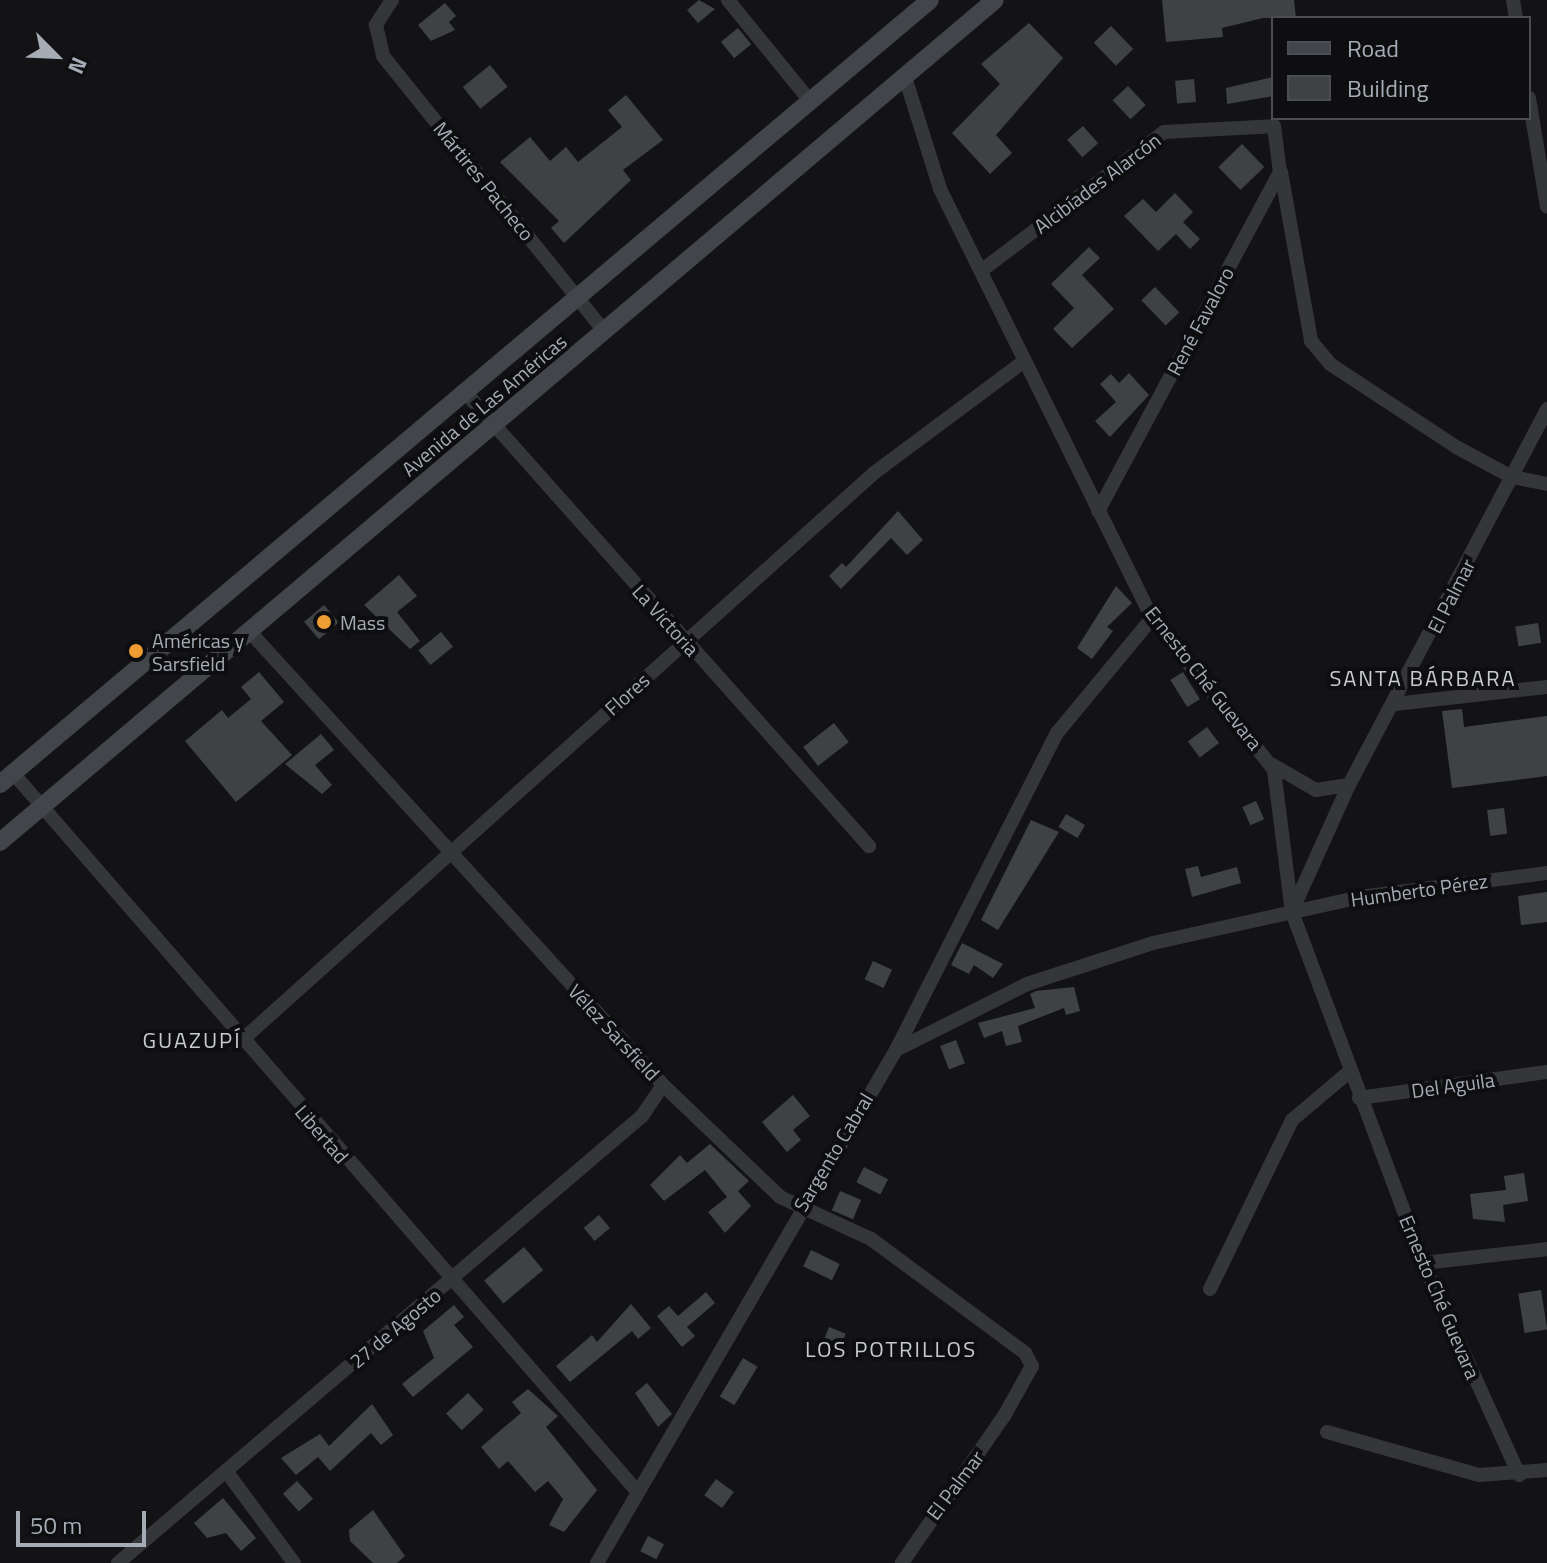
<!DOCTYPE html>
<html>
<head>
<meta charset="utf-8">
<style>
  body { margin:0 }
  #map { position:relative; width:1547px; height:1563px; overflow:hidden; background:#131315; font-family:"Titillium Web",sans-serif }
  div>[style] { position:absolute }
  .building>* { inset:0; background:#3f4245; transform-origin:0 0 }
  .minor>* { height:14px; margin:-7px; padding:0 7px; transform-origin:7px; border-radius:7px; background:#34363a }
  .secondary>* { height:18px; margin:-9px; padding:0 9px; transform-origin:9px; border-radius:9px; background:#42454a }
  .dots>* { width:22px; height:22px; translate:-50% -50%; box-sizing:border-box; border:4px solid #0e0e10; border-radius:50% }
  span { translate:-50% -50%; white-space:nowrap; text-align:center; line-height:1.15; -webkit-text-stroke:8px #0e0e10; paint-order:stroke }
  .street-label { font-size:20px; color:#a5acb5 }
  .poi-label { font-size:20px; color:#a5acb5 }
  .left { translate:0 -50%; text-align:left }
  .neighbourhood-label { font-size:22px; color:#c6cad1; letter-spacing:2px }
  .legend { position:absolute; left:1271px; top:16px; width:260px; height:104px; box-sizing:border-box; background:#0e0e10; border:2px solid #4a4d52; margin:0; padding:10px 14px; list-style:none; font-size:24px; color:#a5acb5 }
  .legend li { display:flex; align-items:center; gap:16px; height:40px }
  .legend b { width:40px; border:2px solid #4a4d52 }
  .north { position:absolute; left:16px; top:16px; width:80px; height:80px; -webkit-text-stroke:6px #0e0e10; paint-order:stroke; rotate:114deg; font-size:22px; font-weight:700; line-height:32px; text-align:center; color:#a5acb5 }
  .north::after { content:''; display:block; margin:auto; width:28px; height:36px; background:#a5acb5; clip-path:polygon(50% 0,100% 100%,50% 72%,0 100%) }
  .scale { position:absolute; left:16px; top:1511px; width:130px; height:36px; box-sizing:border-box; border:4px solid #a5acb5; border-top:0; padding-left:10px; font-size:24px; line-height:28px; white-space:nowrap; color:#a5acb5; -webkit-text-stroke:6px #0e0e10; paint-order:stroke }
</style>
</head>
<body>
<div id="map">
  <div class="building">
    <i style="clip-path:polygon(699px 0,715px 9px,698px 23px,687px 10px)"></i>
    <i style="clip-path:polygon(1162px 0,1294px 0,1296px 18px,1263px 18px,1222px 28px,1223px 37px,1166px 42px)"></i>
    <i style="clip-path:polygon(445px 3px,456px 16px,449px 22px,455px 30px,431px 41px,418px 25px)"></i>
    <i style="clip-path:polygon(1029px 23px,1063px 58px,996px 135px,1012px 153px,990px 174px,952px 133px,1000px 84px,981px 64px)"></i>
    <i style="left:1111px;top:26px;width:32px;height:24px;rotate:46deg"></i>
    <i style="left:738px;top:28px;width:21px;height:22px;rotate:51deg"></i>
    <i style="left:490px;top:65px;width:28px;height:35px;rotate:51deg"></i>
    <i style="clip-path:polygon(1273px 77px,1273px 96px,1227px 104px,1226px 88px)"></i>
    <i style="left:1194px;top:79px;width:23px;height:19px;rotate:85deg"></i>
    <i style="left:1128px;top:86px;width:26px;height:21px;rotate:47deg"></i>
    <i style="clip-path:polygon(626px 95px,663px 140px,623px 170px,631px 180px,564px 243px,551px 228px,559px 221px,500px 162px,530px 137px,550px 161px,566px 147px,578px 162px,622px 127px,608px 110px)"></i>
    <i style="left:1083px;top:126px;width:23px;height:21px;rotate:49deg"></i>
    <i style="left:1242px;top:144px;width:32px;height:33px;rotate:46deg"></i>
    <i style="clip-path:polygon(1175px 193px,1193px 212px,1183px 222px,1200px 239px,1190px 249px,1176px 234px,1158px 251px,1124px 216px,1143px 199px,1156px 212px)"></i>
    <i style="clip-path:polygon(1089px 247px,1100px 258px,1082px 275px,1114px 309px,1072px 348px,1053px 329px,1074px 308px,1051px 284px)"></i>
    <i style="left:1155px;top:287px;width:35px;height:19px;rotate:46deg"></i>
    <i style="clip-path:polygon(1129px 373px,1149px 395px,1110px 437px,1095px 421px,1116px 402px,1100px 384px,1111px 374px,1119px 383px)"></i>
    <i style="clip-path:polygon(898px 511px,923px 540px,907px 555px,891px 538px,841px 589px,829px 576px,842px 563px,846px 567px)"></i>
    <i style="clip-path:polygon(399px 575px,417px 596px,397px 612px,420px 641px,410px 649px,364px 605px)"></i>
    <i style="clip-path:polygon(1116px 586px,1132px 603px,1107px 627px,1113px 631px,1092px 659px,1077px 648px)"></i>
    <i style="left:324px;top:605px;width:23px;height:26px;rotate:50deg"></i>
    <i style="left:1538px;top:623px;width:20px;height:23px;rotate:81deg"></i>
    <i style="left:441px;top:632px;width:19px;height:29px;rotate:51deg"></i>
    <i style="clip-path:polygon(259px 672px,284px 702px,261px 721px,292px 755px,236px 802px,185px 741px,222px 710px,228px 718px,251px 699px,241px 687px)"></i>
    <i style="left:1183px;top:672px;width:32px;height:15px;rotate:58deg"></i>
    <i style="clip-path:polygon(1462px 709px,1464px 727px,1547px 716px,1547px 776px,1452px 788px,1442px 711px)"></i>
    <i style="left:834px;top:723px;width:24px;height:39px;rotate:52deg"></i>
    <i style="left:1207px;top:727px;width:20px;height:24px;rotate:53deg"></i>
    <i style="clip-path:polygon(321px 734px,334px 750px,315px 765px,332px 785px,322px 794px,285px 764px)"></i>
    <i style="left:1256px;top:801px;width:20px;height:15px;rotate:66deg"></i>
    <i style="left:1504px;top:808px;width:26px;height:17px;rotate:83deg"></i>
    <i style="left:1066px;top:814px;width:22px;height:15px;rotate:30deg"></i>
    <i style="clip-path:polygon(1031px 820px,1059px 832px,998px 930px,981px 920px)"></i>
    <i style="clip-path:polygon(1198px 866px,1201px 877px,1237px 867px,1241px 883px,1192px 897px,1185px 869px)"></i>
    <i style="clip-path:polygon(1547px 892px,1547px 922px,1521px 925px,1518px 896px)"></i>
    <i style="clip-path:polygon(962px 943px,1003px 964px,993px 978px,974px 965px,969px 974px,951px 965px)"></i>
    <i style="left:873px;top:961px;width:21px;height:20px;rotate:25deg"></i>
    <i style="clip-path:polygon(1074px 987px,1080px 1011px,1066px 1015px,1064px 1008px,1018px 1026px,1022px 1042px,1006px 1046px,1002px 1031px,984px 1038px,978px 1023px,1035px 1008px,1030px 994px,1036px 991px)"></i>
    <i style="left:956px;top:1040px;width:25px;height:17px;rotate:69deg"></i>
    <i style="clip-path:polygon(793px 1095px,810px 1116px,793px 1130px,801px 1140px,787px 1152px,762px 1122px)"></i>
    <i style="clip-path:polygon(710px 1144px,749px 1181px,738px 1191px,751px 1206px,725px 1233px,708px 1212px,727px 1197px,705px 1170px,664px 1201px,650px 1185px,680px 1155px,687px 1163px)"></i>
    <i style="left:864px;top:1167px;width:27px;height:17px;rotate:27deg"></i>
    <i style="clip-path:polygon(1524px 1173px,1528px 1201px,1503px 1205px,1505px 1222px,1473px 1219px,1470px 1194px,1506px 1190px,1504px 1176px)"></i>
    <i style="left:840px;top:1191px;width:23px;height:21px;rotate:23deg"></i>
    <i style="left:599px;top:1215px;width:17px;height:20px;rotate:50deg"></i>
    <i style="left:524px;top:1247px;width:30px;height:52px;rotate:50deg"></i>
    <i style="left:811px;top:1250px;width:32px;height:18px;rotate:26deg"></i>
    <i style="left:1541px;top:1290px;width:40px;height:23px;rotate:81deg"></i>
    <i style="clip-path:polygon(706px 1292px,715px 1303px,687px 1327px,695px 1336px,682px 1347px,657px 1316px,669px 1306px,678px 1316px)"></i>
    <i style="clip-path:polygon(631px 1304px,651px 1328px,638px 1339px,632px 1331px,570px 1382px,556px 1366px,592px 1335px,597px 1342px)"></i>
    <i style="clip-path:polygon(454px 1305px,464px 1317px,454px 1325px,473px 1347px,413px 1397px,402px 1384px,434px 1358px,423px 1331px)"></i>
    <i style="left:829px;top:1327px;width:18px;height:18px;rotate:22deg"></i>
    <i style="left:743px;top:1358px;width:17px;height:45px;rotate:31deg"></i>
    <i style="clip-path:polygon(647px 1383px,672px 1414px,658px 1427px,635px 1393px)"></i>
    <i style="clip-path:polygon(528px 1389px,558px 1416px,546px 1427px,597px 1490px,564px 1532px,549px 1525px,563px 1499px,548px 1481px,535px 1492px,508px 1461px,499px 1469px,481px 1447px,521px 1413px,512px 1402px)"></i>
    <i style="left:468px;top:1393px;width:23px;height:30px;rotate:47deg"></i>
    <i style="clip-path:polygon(372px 1404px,393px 1435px,381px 1445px,371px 1433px,330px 1471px,318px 1457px,296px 1475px,281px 1458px,320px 1434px,329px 1446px)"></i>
    <i style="left:716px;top:1479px;width:22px;height:20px;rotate:36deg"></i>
    <i style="left:297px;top:1481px;width:24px;height:19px;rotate:48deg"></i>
    <i style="clip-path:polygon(223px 1498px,256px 1538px,241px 1551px,226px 1533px,207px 1538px,194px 1523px)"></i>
    <i style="clip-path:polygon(373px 1510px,405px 1556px,397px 1563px,373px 1563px,350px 1541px,349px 1530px)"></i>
    <i style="left:648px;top:1536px;width:18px;height:17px;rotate:27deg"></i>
  </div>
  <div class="minor">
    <i style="left:392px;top:0;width:30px;rotate:123deg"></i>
    <i style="left:376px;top:25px;width:32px;rotate:77deg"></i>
    <i style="left:383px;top:56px;width:354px;rotate:51.2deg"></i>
    <i style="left:728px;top:0;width:130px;rotate:50.9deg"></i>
    <i style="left:1513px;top:0;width:18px;rotate:81deg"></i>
    <i style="left:905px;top:77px;width:117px;rotate:72.6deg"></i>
    <i style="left:940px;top:189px;width:479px;rotate:63.7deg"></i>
    <i style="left:1152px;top:618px;width:195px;rotate:51.2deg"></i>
    <i style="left:1274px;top:770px;width:143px;rotate:82.8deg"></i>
    <i style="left:1292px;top:912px;width:375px;rotate:69.5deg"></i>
    <i style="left:1423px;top:1263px;width:233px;rotate:65.6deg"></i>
    <i style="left:1529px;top:98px;width:110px;rotate:80.6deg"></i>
    <i style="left:1281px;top:172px;width:172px;rotate:79.9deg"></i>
    <i style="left:1311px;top:341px;width:30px;rotate:50deg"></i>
    <i style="left:1330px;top:364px;width:153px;rotate:33.3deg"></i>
    <i style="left:1458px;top:448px;width:61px;rotate:28.2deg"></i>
    <i style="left:1512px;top:477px;width:36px;rotate:11deg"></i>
    <i style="left:981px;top:271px;width:230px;rotate:-37.2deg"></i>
    <i style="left:1164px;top:132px;width:110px;rotate:-3.1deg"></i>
    <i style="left:1274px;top:126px;width:46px;rotate:82.6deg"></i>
    <i style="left:1280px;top:172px;width:385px;rotate:118.2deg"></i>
    <i style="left:465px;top:392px;width:608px;rotate:48.34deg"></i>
    <i style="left:250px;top:632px;width:613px;rotate:47.64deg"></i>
    <i style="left:663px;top:1085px;width:162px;rotate:43.7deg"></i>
    <i style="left:780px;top:1197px;width:100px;rotate:24.8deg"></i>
    <i style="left:871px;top:1239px;width:192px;rotate:36.5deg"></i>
    <i style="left:1025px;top:1353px;width:15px;rotate:62deg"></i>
    <i style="left:1032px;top:1366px;width:57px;rotate:119.2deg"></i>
    <i style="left:1004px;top:1416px;width:179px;rotate:124.8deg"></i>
    <i style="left:1395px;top:704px;width:153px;rotate:-6.4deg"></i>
    <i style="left:1271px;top:764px;width:52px;rotate:30deg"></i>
    <i style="left:1316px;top:790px;width:33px;rotate:-9deg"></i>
    <i style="left:13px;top:773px;width:950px;rotate:49.01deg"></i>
    <i style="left:1292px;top:911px;width:138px;rotate:-65.7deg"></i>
    <i style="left:1349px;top:785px;width:425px;rotate:-62.2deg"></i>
    <i style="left:241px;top:1041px;width:850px;rotate:-41.9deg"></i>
    <i style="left:874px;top:473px;width:187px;rotate:-36.7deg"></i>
    <i style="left:896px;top:1050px;width:147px;rotate:-26.7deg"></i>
    <i style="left:1027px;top:984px;width:133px;rotate:-18deg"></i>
    <i style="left:1153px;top:943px;width:212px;rotate:-12.5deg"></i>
    <i style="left:1360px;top:897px;width:189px;rotate:-7.3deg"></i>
    <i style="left:1359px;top:1098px;width:190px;rotate:-7.9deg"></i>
    <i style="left:1423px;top:1263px;width:125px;rotate:-6.4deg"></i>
    <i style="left:1210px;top:1289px;width:188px;rotate:-64.1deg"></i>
    <i style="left:1292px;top:1120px;width:75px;rotate:-40.1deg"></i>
    <i style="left:1327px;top:1432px;width:158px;rotate:15.8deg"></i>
    <i style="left:1479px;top:1475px;width:68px;rotate:-4.2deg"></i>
    <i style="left:226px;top:1471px;width:114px;rotate:53.5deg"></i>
    <i style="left:118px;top:1563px;width:689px;rotate:-40.47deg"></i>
    <i style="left:642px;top:1116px;width:37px;rotate:-56deg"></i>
    <i style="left:597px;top:1563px;width:594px;rotate:-59.76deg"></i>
    <i style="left:896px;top:1050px;width:356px;rotate:-63.1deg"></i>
    <i style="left:1057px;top:733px;width:149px;rotate:-50.4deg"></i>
  </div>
  <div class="secondary">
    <i style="left:0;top:784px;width:1216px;rotate:-40.13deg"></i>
    <i style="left:0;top:842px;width:1303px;rotate:-40.24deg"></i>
  </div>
  <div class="dots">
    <i style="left:324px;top:622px;background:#ee9d32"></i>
    <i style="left:136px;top:651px;background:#ee9d32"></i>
  </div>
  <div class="street-label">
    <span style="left:484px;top:181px;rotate:51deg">Mártires Pacheco</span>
    <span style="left:1097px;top:183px;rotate:-37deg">Alcibíades Alarcón</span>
    <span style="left:1200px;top:321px;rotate:-62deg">René Favaloro</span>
    <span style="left:484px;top:405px;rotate:-40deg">Avenida de Las Américas</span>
    <span style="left:1451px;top:596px;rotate:-63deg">El Palmar</span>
    <span style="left:666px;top:620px;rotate:48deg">La Victoria</span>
    <span style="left:1204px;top:678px;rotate:52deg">Ernesto Ché Guevara</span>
    <span style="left:627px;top:694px;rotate:-42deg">Flores</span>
    <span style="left:1419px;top:890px;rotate:-8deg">Humberto Pérez</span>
    <span style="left:614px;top:1032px;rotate:47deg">Vélez Sarsfield</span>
    <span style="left:1453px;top:1085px;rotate:-8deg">Del Aguila</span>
    <span style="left:322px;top:1134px;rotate:49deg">Libertad</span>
    <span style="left:833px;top:1152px;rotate:-59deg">Sargento Cabral</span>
    <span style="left:1440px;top:1297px;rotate:67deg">Ernesto Ché Guevara</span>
    <span style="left:395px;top:1328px;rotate:-40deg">27 de Agosto</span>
    <span style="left:955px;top:1485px;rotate:-53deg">El Palmar</span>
  </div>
  <div class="poi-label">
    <span class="left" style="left:340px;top:622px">Mass</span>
    <span class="left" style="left:152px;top:652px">Américas y<br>Sarsfield</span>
  </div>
  <div class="neighbourhood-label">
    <span style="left:1423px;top:679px">SANTA BÁRBARA</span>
    <span style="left:192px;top:1041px">GUAZUPÍ</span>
    <span style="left:891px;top:1350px">LOS POTRILLOS</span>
  </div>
  <ul class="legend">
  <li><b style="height:10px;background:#42454a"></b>Road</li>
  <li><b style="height:22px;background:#3f4245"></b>Building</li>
  </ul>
  <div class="north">N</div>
  <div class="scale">50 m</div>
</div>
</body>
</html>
